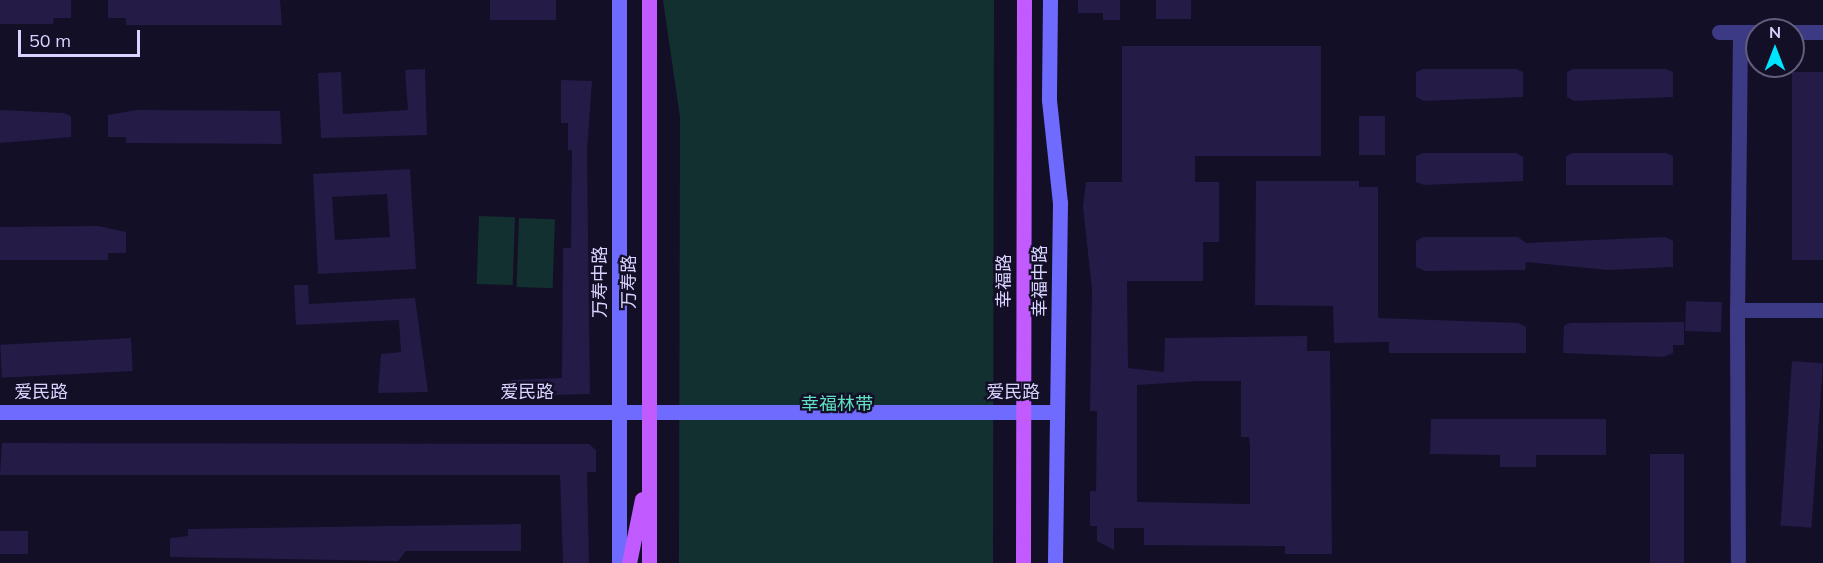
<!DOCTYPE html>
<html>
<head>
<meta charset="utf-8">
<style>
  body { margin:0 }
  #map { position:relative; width:1823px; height:563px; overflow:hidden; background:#130f26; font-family:Mulish,"Noto Sans SC",sans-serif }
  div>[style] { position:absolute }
  .green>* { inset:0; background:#12302f; transform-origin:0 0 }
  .building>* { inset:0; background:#241b47; transform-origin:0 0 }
  .street>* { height:15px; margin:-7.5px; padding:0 7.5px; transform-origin:7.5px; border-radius:7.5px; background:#3d3a85 }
  .secondary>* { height:15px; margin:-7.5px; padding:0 7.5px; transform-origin:7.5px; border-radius:7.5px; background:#6f6bff }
  .primary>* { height:15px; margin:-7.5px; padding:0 7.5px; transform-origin:7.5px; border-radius:7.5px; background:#c25bff }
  span { translate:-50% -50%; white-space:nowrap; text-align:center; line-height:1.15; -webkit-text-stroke:4.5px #130f26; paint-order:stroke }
  .street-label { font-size:18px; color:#d9d4ff }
  .park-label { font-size:18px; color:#5fe0c0 }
  .north { position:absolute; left:1745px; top:18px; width:60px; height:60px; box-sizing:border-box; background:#130f26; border:2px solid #625e7d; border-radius:50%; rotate:0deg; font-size:16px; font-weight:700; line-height:24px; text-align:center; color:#d9d4ff }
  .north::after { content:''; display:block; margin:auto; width:21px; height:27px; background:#00e5ff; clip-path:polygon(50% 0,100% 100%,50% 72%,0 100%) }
  .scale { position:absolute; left:18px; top:30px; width:122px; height:27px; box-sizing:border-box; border:3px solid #d9d4ff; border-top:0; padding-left:8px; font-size:18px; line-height:21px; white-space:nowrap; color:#d9d4ff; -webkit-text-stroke:4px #130f26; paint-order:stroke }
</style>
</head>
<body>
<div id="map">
  <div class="green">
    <i style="clip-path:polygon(663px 0,994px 0,993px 563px,679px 563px,680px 117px)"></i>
    <i style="left:479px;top:216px;width:36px;height:68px;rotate:2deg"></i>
    <i style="left:519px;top:218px;width:36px;height:69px;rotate:2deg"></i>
  </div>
  <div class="building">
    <i style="clip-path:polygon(0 0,71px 0,71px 18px,54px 18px,53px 24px,0 24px)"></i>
    <i style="clip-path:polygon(108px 0,280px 0,282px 25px,126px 25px,126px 18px,108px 18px)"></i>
    <i style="left:490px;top:0;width:66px;height:20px"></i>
    <i style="clip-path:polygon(1078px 0,1120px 0,1120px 20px,1103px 20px,1103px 13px,1078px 13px)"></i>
    <i style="left:1156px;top:0;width:35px;height:19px"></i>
    <i style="clip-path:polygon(evenodd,1122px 46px,1321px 46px,1321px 156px,1195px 156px,1195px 182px,1219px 182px,1219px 242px,1203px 242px,1203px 281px,1127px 281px,1128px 368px,1164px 372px,1165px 338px,1307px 336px,1307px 351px,1330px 351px,1332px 554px,1285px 554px,1285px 546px,1144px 545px,1144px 528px,1114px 528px,1114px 550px,1097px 541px,1097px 526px,1090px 526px,1090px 491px,1096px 491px,1097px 411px,1090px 411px,1092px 290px,1083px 206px,1086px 182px,1122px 182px,1122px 46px,1200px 381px,1241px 381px,1241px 437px,1249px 437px,1250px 447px,1250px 504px,1137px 502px,1137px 385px,1200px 381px)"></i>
    <i style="clip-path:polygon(425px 69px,427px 135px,321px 138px,318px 73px,341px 72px,343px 114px,408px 110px,405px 70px)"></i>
    <i style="clip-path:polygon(1423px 69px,1516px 69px,1523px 72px,1523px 97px,1424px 101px,1416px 97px,1416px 72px)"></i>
    <i style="clip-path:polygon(1573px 69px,1666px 69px,1673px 72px,1673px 97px,1574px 101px,1567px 97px,1567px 72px)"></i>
    <i style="left:1792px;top:72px;width:31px;height:188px"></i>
    <i style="clip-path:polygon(561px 80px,592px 81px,587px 151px,590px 394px,512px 396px,511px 380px,562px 378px,563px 248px,571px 248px,572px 150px,568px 150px,568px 123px,561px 123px)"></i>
    <i style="clip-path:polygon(0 110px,64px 113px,71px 116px,71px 137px,0 143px)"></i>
    <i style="clip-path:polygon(136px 110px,280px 111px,282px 144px,126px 143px,126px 137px,108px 137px,108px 115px)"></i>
    <i style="left:1359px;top:116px;width:26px;height:39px"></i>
    <i style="clip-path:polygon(1423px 153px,1516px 153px,1523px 157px,1523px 181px,1424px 185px,1416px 182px,1416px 156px)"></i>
    <i style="clip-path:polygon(1573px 153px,1666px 153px,1673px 156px,1673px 185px,1566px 185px,1566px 156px)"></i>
    <i style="clip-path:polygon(evenodd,410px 169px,416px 269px,318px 274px,313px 174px,410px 169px,387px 194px,390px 237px,335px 240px,332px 197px,387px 194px)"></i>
    <i style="clip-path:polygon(1256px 181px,1359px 181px,1359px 187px,1378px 187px,1378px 318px,1518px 323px,1526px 327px,1526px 353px,1389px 353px,1389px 342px,1334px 343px,1333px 306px,1255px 305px)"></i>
    <i style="clip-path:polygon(98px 226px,126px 232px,126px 253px,108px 253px,108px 260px,0 260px,0 227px)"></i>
    <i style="clip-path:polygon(1423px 237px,1518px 237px,1526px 243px,1665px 237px,1673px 241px,1673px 267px,1608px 270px,1526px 262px,1525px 270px,1425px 271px,1416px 267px,1416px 241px)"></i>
    <i style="clip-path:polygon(294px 285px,308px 285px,309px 304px,415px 298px,428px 392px,378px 393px,381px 354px,401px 352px,399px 320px,296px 325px)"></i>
    <i style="left:1686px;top:301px;width:36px;height:30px;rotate:2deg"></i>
    <i style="clip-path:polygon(1684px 322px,1684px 345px,1673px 345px,1673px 353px,1664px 357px,1563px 353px,1564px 326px,1570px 323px)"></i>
    <i style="left:131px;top:338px;width:33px;height:131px;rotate:87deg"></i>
    <i style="left:1792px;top:361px;width:31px;height:165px;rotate:4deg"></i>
    <i style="clip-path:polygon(1431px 419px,1606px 419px,1606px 455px,1536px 455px,1536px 467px,1500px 467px,1500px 455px,1430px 454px)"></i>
    <i style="clip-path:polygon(2px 443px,589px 444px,596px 450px,596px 472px,587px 472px,589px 563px,563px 563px,560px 475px,0 475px)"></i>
    <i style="left:1650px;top:454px;width:34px;height:109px"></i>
    <i style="clip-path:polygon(521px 524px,521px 551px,406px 551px,398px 561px,170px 557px,170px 538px,188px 536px,188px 529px)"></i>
    <i style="left:0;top:531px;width:28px;height:23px"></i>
  </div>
  <div class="street">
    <i style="left:1719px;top:32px;width:38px"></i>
    <i style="left:1740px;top:32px;width:278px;rotate:90.6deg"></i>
    <i style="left:1737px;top:310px;width:86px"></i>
    <i style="left:1793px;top:32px;width:30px"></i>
    <i style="left:1737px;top:310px;width:253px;rotate:89.8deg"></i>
  </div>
  <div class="secondary">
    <i style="left:619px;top:0;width:563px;rotate:90deg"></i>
    <i style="left:1050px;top:0;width:100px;rotate:90.6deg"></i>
    <i style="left:1049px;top:100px;width:104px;rotate:83.9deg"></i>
    <i style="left:1060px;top:203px;width:360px;rotate:90.8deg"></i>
    <i style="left:0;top:412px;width:1054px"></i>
  </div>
  <div class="primary">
    <i style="left:649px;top:0;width:563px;rotate:90deg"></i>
    <i style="left:629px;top:563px;width:65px;rotate:-78.5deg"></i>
    <i style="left:1023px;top:563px;width:563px;rotate:-89.9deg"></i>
  </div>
  <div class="street-label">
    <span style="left:1004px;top:281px;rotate:-90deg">幸福路</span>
    <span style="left:1040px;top:281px;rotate:-90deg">幸福中路</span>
    <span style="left:600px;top:282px;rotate:-90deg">万寿中路</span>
    <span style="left:629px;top:282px;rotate:-90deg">万寿路</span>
    <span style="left:41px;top:392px">爱民路</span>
    <span style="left:527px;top:392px">爱民路</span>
    <span style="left:1013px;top:392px">爱民路</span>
  </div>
  <div class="park-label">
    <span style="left:837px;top:404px">幸福林带</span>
  </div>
  <div class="north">N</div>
  <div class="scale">50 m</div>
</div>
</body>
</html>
